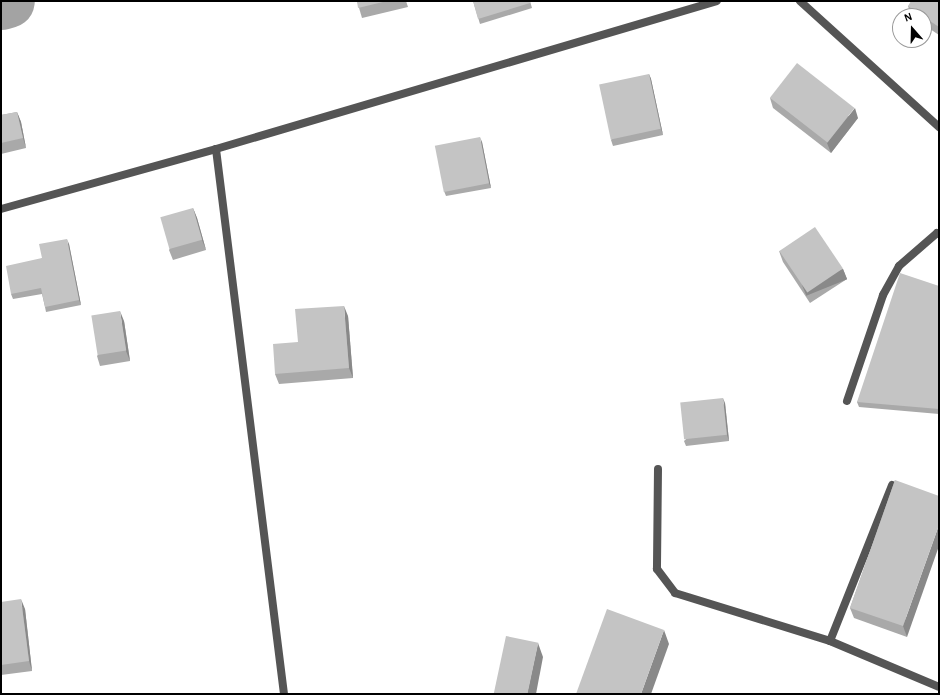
<!DOCTYPE html>
<html>
<head>
<meta charset="utf-8">
<style>
  body { margin:0 }
  #map { position:relative; width:940px; height:695px; overflow:hidden; background:#fff; font-family:"Alegreya Sans",sans-serif }
  div>[style] { position:absolute }
  .river>* { height:53px; margin:-26.5px; padding:0 26.5px; transform-origin:26.5px; border-radius:26.5px; background:#a3a3a3 }
  .lane>* { height:8px; margin:-4px; padding:0 4px; transform-origin:4px; border-radius:4px; background:#555 }
  .street>* { height:8px; margin:-4px; padding:0 4px; transform-origin:4px; border-radius:4px; background:#555 }
  .wall>* { inset:0; background:#a9a9a9 }
  .shaded-wall>* { inset:0; background:#898989; transform-origin:0 0 }
  .building>* { inset:0; background:#c4c4c4; transform-origin:0 0 }
  span { translate:-50% -50%; white-space:nowrap; text-align:center; line-height:1.15; -webkit-text-stroke:3.5px #fff; paint-order:stroke }
  .frame { position:absolute; inset:0; border:2px solid #000; pointer-events:none }
  .north { position:absolute; left:892px; top:8px; width:40px; height:40px; box-sizing:border-box; background:#fff; border:1px solid #999; border-radius:50%; rotate:340deg; font-size:11px; font-weight:700; line-height:16px; text-align:center; color:#000 }
  .north::after { content:''; display:block; margin:auto; width:14px; height:18px; background:#000; clip-path:polygon(50% 0,100% 100%,50% 72%,0 100%) }
</style>
</head>
<body>
<div id="map">
  <div class="river">
    <i style="left:1px;top:3px;width:7px;rotate:-16deg"></i>
  </div>
  <div class="lane">
    <i style="left:216px;top:149px;width:549px;rotate:82.89deg"></i>
    <i style="left:847px;top:401px;width:112px;rotate:-71.2deg"></i>
    <i style="left:883px;top:295px;width:33px;rotate:-61deg"></i>
    <i style="left:899px;top:266px;width:50px;rotate:-41deg"></i>
    <i style="left:937px;top:233px;width:2px;rotate:27deg"></i>
    <i style="left:658px;top:469px;width:100px;rotate:90.6deg"></i>
    <i style="left:657px;top:569px;width:30px;rotate:53deg"></i>
    <i style="left:675px;top:593px;width:162px;rotate:17.2deg"></i>
    <i style="left:830px;top:641px;width:118px;rotate:22.9deg"></i>
    <i style="left:830px;top:641px;width:168px;rotate:-68.3deg"></i>
  </div>
  <div class="street">
    <i style="left:800px;top:1px;width:188px;rotate:42.2deg"></i>
    <i style="left:1px;top:209px;width:223px;rotate:-15.6deg"></i>
    <i style="left:216px;top:149px;width:522px;rotate:-16.46deg"></i>
  </div>
  <div class="wall">
    <i style="clip-path:polygon(357px 1px,406px 1px,408px 7px,362px 18px)"></i>
    <i style="clip-path:polygon(473px 1px,530px 1px,532px 8px,480px 24px)"></i>
    <i style="clip-path:polygon(939px 1px,939px 35px,924px 25px,924px 16px,911px 16px,908px 6px)"></i>
    <i style="clip-path:polygon(649px 74px,651px 79px,663px 135px,613px 146px,611px 140px)"></i>
    <i style="clip-path:polygon(770px 98px,858px 118px,831px 153px,773px 108px)"></i>
    <i style="clip-path:polygon(17px 112px,21px 122px,26px 148px,1px 154px,1px 115px)"></i>
    <i style="clip-path:polygon(482px 142px,491px 188px,446px 196px,444px 191px)"></i>
    <i style="clip-path:polygon(193px 208px,197px 218px,206px 250px,173px 260px,169px 250px)"></i>
    <i style="clip-path:polygon(69px 244px,81px 305px,46px 312px,45px 307px,42px 294px,13px 299px,11px 294px,42px 258px)"></i>
    <i style="clip-path:polygon(779px 251px,843px 269px,847px 279px,810px 303px,783px 262px)"></i>
    <i style="clip-path:polygon(939px 286px,939px 414px,859px 407px,857px 402px)"></i>
    <i style="clip-path:polygon(348px 316px,353px 378px,279px 384px,275px 374px,298px 342px)"></i>
    <i style="clip-path:polygon(124px 321px,130px 361px,100px 366px,97px 356px)"></i>
    <i style="clip-path:polygon(725px 403px,729px 441px,686px 446px,684px 441px)"></i>
    <i style="clip-path:polygon(895px 480px,907px 637px,854px 618px,850px 608px)"></i>
    <i style="clip-path:polygon(1px 602px,25px 609px,32px 671px,1px 675px)"></i>
  </div>
  <div class="shaded-wall">
    <i style="clip-path:polygon(649px 74px,651px 79px,663px 135px,661px 129px)"></i>
    <i style="clip-path:polygon(855px 108px,858px 118px,831px 153px,827px 143px)"></i>
    <i style="clip-path:polygon(17px 112px,21px 122px,26px 148px,23px 138px)"></i>
    <i style="clip-path:polygon(480px 137px,482px 142px,491px 188px,489px 183px)"></i>
    <i style="clip-path:polygon(193px 208px,197px 218px,206px 250px,202px 240px)"></i>
    <i style="clip-path:polygon(67px 239px,69px 244px,81px 305px,79px 300px)"></i>
    <i style="left:843px;top:269px;width:11px;height:44px;rotate:68deg"></i>
    <i style="clip-path:polygon(344px 306px,348px 316px,353px 378px,349px 368px)"></i>
    <i style="clip-path:polygon(120px 311px,124px 321px,130px 361px,126px 351px)"></i>
    <i style="clip-path:polygon(723px 398px,725px 403px,729px 441px,727px 435px)"></i>
    <i style="clip-path:polygon(939px 525px,939px 546px,907px 637px,903px 626px)"></i>
    <i style="clip-path:polygon(21px 599px,25px 609px,32px 671px,29px 661px)"></i>
    <i style="clip-path:polygon(664px 630px,669px 644px,651px 694px,641px 694px)"></i>
    <i style="clip-path:polygon(538px 643px,543px 657px,536px 694px,527px 694px)"></i>
  </div>
  <div class="building">
    <i style="clip-path:polygon(357px 1px,387px 1px,358px 8px)"></i>
    <i style="clip-path:polygon(473px 1px,530px 1px,530px 3px,478px 19px)"></i>
    <i style="clip-path:polygon(911px 1px,939px 1px,939px 27px,924px 17px,924px 16px,922px 16px,908px 6px)"></i>
    <i style="left:797px;top:63px;width:73px;height:44px;rotate:38deg"></i>
    <i style="left:649px;top:74px;width:56px;height:51px;rotate:78deg"></i>
    <i style="clip-path:polygon(17px 112px,23px 138px,1px 143px,1px 115px)"></i>
    <i style="left:480px;top:137px;width:47px;height:46px;rotate:79deg"></i>
    <i style="left:193px;top:208px;width:33px;height:34px;rotate:74deg"></i>
    <i style="left:815px;top:227px;width:50px;height:43px;rotate:56deg"></i>
    <i style="clip-path:polygon(67px 239px,79px 300px,45px 307px,41px 288px,11px 294px,6px 266px,42px 258px,39px 244px)"></i>
    <i style="clip-path:polygon(900px 273px,939px 286px,939px 409px,857px 402px)"></i>
    <i style="clip-path:polygon(344px 306px,349px 368px,275px 374px,273px 344px,298px 342px,295px 309px)"></i>
    <i style="left:120px;top:311px;width:40px;height:29px;rotate:81deg"></i>
    <i style="left:723px;top:398px;width:37px;height:43px;rotate:84deg"></i>
    <i style="clip-path:polygon(895px 480px,939px 496px,939px 525px,903px 626px,850px 608px)"></i>
    <i style="clip-path:polygon(21px 599px,29px 661px,1px 665px,1px 602px)"></i>
    <i style="clip-path:polygon(607px 609px,664px 630px,641px 694px,576px 694px)"></i>
    <i style="left:506px;top:636px;width:33px;height:59px;rotate:12deg"></i>
  </div>
  <div class="frame"></div>
  <div class="north">N</div>
</div>
</body>
</html>
